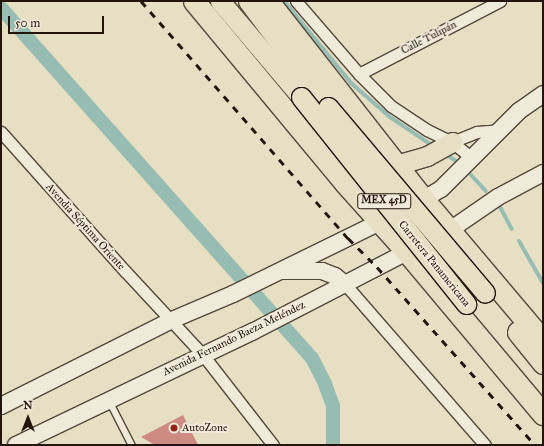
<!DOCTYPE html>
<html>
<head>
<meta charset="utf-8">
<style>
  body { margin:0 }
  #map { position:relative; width:544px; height:446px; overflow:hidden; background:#e7dfc4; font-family:"IM FELL Great Primer",serif }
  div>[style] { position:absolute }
  .stream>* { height:4px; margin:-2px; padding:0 2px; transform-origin:2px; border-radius:2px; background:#97bdb3 }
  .canal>* { height:14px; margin:-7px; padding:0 7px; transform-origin:7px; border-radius:7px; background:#97bdb3 }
  .building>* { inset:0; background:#ce8b81 }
  .roads { filter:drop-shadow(1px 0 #54483c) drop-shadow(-1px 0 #54483c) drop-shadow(0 1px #54483c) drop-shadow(0 -1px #54483c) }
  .service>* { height:5.5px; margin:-2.75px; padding:0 2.75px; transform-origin:2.75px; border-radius:2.75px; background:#efead9 }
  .minor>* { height:11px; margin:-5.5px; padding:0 5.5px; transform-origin:5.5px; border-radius:5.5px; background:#efead9 }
  .secondary>* { height:16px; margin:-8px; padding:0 8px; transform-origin:8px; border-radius:8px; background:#efead9 }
  .trunk>* { height:19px; margin:-9.5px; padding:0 9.5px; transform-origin:9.5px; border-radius:9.5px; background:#e7dfc4 }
  .motorway>* { height:21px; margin:-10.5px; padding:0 10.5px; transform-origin:10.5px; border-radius:10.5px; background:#e7dfc4 }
  .rail>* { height:3px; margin-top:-1.5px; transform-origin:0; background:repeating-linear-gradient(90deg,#23150e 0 7px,transparent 0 14px) }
  .bridges { filter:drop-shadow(1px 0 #23150e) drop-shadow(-1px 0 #23150e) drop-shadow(0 1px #23150e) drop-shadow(0 -1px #23150e) }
  .trunk-bridge>* { height:19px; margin:-9.5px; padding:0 9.5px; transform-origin:9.5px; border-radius:9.5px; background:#e7dfc4 }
  .dots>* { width:11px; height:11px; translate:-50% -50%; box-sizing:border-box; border:2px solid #efead9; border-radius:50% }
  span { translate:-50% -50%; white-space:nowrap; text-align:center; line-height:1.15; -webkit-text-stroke:4px #efead9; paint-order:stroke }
  .shield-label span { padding:1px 3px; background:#efead9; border:1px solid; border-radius:3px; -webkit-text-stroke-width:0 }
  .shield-label { font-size:10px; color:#23150e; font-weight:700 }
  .street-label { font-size:11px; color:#23150e }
  .poi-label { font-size:11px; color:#23150e }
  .left { translate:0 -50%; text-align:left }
  .frame { position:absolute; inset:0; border:2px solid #23150e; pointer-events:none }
  .north { position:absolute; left:8px; top:398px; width:40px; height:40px; -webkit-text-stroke:3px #efead9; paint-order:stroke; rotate:0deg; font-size:11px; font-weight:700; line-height:16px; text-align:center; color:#23150e }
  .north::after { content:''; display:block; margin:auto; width:14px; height:18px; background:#23150e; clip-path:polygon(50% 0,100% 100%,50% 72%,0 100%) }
  .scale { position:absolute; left:8px; top:16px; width:96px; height:18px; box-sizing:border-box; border:2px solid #23150e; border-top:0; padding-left:5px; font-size:12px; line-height:14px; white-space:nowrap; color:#23150e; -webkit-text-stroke:3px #efead9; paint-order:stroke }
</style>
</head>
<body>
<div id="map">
  <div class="stream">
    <i style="left:284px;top:1px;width:106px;rotate:50.7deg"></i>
    <i style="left:351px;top:83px;width:52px;rotate:41.1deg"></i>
    <i style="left:390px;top:117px;width:52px;rotate:34deg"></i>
    <i style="left:447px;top:155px;width:11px;rotate:34deg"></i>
    <i style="left:470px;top:174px;width:23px;rotate:47deg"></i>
    <i style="left:499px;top:205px;width:27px;rotate:62deg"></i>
    <i style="left:519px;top:241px;width:48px;rotate:60.3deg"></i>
  </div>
  <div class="canal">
    <i style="left:1px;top:8px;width:468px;rotate:48.4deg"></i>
    <i style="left:312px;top:358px;width:29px;rotate:63deg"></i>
    <i style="left:325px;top:384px;width:23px;rotate:70deg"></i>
    <i style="left:333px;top:406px;width:39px;rotate:90deg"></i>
  </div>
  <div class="building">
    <i style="clip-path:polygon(183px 415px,198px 445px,155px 445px,141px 437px)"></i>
  </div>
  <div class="roads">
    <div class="service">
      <i style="left:110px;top:402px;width:48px;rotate:62.9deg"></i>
    </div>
    <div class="minor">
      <i style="left:296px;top:1px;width:96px;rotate:49.2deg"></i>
      <i style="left:359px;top:74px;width:45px;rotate:45deg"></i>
      <i style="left:391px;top:106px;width:43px;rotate:33.7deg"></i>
      <i style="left:427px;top:130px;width:28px;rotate:26deg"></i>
      <i style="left:452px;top:142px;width:26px;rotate:39deg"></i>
      <i style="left:359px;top:74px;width:159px;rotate:-27.4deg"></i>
      <i style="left:1px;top:132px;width:186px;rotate:48.3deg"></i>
      <i style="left:125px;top:271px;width:115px;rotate:47.1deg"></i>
      <i style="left:203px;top:355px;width:114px;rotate:52.1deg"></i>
      <i style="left:452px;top:142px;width:27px;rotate:-22deg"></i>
      <i style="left:477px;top:132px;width:24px;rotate:-5deg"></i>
      <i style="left:345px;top:284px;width:213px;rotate:49deg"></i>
    </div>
    <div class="secondary">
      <i style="left:414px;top:205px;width:31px;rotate:-31deg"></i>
      <i style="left:441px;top:189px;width:110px;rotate:-45deg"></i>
      <i style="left:519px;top:111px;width:29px;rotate:-35deg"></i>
      <i style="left:282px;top:271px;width:40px"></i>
      <i style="left:322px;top:271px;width:14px;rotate:21deg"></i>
      <i style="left:335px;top:276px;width:13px;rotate:39deg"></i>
      <i style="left:1px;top:406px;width:191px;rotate:-26.7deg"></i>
      <i style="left:172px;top:320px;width:66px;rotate:-23.1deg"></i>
      <i style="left:233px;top:294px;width:175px;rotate:-26.1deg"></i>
      <i style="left:16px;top:445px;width:262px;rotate:-25.6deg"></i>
      <i style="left:252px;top:332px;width:174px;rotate:-27.3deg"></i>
      <i style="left:407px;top:252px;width:48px;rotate:-27.1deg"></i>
      <i style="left:450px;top:230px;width:58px;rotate:-34.5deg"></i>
      <i style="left:498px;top:197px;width:51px;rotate:-28.1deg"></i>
    </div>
    <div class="trunk">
      <i style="left:220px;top:1px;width:126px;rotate:49.8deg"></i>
      <i style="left:248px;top:1px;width:133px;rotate:53deg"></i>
      <i style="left:389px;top:176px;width:13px;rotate:-58deg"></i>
      <i style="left:396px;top:165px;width:32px;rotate:-16deg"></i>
      <i style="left:427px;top:156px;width:29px;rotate:-29deg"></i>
    </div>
    <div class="motorway">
      <i style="left:194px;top:1px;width:236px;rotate:50.3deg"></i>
      <i style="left:345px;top:183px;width:93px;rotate:48.1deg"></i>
      <i style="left:407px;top:252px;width:212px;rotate:50deg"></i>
      <i style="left:268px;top:1px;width:253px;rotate:51.9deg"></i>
      <i style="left:424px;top:200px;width:185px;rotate:49.8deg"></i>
      <i style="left:518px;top:332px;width:40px;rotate:51deg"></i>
    </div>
  </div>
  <div class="rail">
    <i style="left:141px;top:1px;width:315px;rotate:48.9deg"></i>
    <i style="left:348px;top:238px;width:41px;rotate:45deg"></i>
    <i style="left:377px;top:267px;width:238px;rotate:48.4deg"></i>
  </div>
  <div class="bridges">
    <div class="trunk-bridge">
      <i style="left:301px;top:97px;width:265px;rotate:51.4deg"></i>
      <i style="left:328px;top:107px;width:243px;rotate:49.8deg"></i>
    </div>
  </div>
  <div class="dots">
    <i style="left:174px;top:428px;background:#8f2418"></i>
  </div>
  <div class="shield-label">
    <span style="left:384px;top:201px">MEX 45D</span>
  </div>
  <div class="street-label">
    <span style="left:429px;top:38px;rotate:-27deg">Calle Tulipán</span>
    <span style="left:85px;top:227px;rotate:48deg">Avendia Séptima Oriente</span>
    <span style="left:434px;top:264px;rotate:51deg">Carretera Panamericana</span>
    <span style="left:234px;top:339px;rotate:-26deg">Avenida Fernando Baeza Meléndez</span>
  </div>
  <div class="poi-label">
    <span class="left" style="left:182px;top:428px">AutoZone</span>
  </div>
  <div class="frame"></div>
  <div class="north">N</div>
  <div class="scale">50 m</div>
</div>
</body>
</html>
